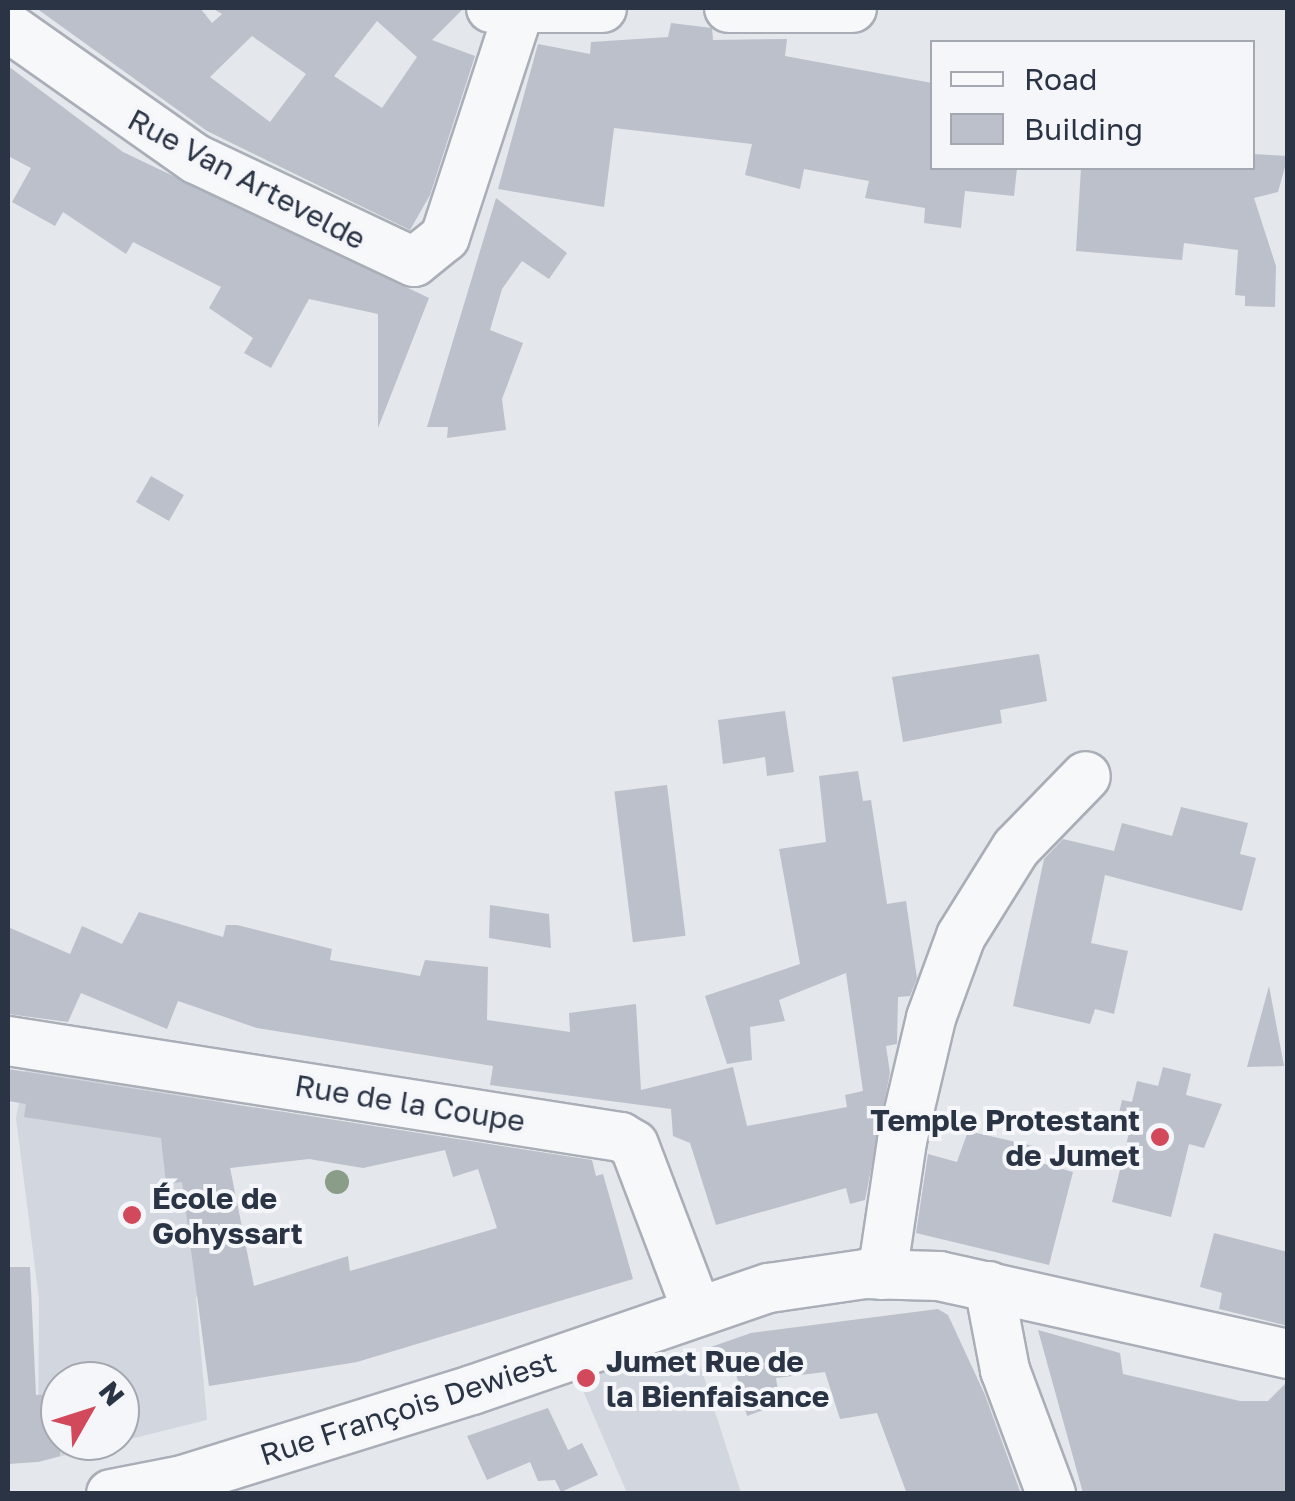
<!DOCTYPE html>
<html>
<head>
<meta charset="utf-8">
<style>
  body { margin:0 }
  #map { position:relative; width:1295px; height:1501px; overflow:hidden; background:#e4e7ec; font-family:"Golos Text",sans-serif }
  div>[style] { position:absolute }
  .built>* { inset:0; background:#d2d6de }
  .building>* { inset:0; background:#bbc0ca; transform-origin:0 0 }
  .roads { filter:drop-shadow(2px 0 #a9aeb7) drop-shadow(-2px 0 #a9aeb7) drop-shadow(0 2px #a9aeb7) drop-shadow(0 -2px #a9aeb7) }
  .minor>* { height:48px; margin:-24px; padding:0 24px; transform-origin:24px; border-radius:24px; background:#f7f8fa }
  .trees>* { width:24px; height:24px; margin:-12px; border-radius:50%; background:#899d89 }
  .dots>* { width:28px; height:28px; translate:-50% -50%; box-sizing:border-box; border:5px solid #f4f6f9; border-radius:50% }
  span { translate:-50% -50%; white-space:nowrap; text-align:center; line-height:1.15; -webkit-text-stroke:8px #f4f6f9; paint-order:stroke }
  .street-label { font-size:30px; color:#2b3445 }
  .poi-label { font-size:30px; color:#2b3445; font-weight:700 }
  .right { translate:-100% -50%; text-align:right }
  .left { translate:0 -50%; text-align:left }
  .frame { position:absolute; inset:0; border:10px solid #2b3445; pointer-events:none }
  .legend { position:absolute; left:930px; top:40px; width:325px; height:130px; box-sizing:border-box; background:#f4f6f9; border:2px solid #a4a8b1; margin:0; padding:12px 18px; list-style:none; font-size:30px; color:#2b3445 }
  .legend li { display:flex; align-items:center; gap:20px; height:50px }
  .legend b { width:50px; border:2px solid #a4a8b1 }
  .north { position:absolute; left:40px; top:1361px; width:100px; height:100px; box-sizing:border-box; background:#f4f6f9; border:2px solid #a4a8b1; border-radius:50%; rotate:51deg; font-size:28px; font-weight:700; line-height:40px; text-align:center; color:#2b3445 }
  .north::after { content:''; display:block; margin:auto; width:35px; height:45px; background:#d1495b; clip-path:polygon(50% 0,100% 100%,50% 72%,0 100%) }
</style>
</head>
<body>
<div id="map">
  <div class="built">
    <i style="clip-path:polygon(evenodd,25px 1070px,222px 1095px,244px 1292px,196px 1297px,207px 1420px,38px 1462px,39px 1299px,16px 1118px,25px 1070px,60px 1381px,120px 1381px,120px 1441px,60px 1441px,60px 1381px)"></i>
    <i style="clip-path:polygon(695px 1349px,741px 1493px,627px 1493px,575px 1372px)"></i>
  </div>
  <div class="building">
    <i style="clip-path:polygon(evenodd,36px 8px,200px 8px,212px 23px,222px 14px,212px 8px,464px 8px,432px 40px,475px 56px,430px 195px,410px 230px,207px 131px,36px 8px,377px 21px,417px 57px,382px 108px,334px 76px,377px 21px,36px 8px,252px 36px,306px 74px,270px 122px,210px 77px,252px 36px)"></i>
    <i style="clip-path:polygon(671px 23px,712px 28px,713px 40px,787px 39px,785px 56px,932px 83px,932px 168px,1017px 168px,1014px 196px,965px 191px,961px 228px,924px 223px,925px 208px,865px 198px,869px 181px,804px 169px,800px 189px,745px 175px,752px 144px,614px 128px,604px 207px,498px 189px,538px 44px,590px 54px,591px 42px,668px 37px)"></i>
    <i style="clip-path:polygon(8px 66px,123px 152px,429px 298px,378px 428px,378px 314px,309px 299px,271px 368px,244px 353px,253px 338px,209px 308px,221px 287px,133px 242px,126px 254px,63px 212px,55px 226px,12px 202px,31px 168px,8px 156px)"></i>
    <i style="clip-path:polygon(1252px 154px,1288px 156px,1278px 192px,1254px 198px,1276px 266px,1275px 307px,1245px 306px,1245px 296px,1235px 295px,1238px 250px,1184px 243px,1182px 260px,1076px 251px,1081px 168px,1252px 168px)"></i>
    <i style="clip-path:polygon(496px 198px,567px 253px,549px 279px,522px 261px,502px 289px,490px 330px,523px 343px,502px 399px,506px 430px,447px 438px,448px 427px,427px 427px)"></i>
    <i style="left:151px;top:476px;width:38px;height:30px;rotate:30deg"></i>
    <i style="clip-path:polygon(1039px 654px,1047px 701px,1000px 710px,1002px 723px,903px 742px,892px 677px)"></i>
    <i style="clip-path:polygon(785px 711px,794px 772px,767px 776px,765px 757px,723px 764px,718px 720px)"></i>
    <i style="clip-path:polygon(858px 771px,863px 801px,871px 800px,887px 904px,906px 901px,917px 978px,910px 996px,898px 997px,897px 1044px,886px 1046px,890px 1073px,865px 1200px,850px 1204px,846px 1188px,716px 1225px,690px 1143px,673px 1136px,671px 1109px,490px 1085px,493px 1066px,257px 1028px,178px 1001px,167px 1029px,81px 993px,68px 1022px,8px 1014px,8px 927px,70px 954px,82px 926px,122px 944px,139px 912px,223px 937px,226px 925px,237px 925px,332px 949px,330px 960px,420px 976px,425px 960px,488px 967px,487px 1020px,570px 1032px,569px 1013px,636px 1004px,641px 1090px,733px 1067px,747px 1126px,847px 1107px,845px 1095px,863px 1091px,846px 973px,779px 1000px,785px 1021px,750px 1027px,752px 1060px,727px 1064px,705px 996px,800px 964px,779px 849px,826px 842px,819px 776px)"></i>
    <i style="left:667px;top:785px;width:152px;height:53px;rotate:83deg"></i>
    <i style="clip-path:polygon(1181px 807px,1248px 823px,1240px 854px,1256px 858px,1242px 911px,1105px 875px,1091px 943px,1128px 951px,1114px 1014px,1095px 1009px,1090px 1024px,1013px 1006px,1044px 859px,1063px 839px,1114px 851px,1122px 823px,1172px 836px)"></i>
    <i style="clip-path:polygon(490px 905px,549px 914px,551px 948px,489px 938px)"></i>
    <i style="clip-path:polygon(1269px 986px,1284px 1066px,1247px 1067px)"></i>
    <i style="clip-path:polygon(1163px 1067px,1191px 1074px,1186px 1095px,1222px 1104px,1204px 1148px,1189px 1144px,1171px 1217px,1112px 1202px,1130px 1129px,1116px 1126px,1122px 1100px,1132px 1102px,1137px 1081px,1158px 1086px)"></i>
    <i style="clip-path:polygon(evenodd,8px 1069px,592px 1160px,596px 1176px,603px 1174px,633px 1279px,357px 1362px,209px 1386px,182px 1182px,166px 1184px,161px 1138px,24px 1117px,26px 1104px,8px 1101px,8px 1069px,445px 1150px,453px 1177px,478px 1169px,497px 1228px,350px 1271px,348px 1256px,254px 1286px,230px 1168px,309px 1159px,363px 1168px,445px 1150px)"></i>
    <i style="clip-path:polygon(968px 1131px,1038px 1147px,1034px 1161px,1073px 1172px,1049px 1265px,916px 1233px,928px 1154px,957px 1162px)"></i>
    <i style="clip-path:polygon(1214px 1233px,1288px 1252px,1288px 1326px,1219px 1309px,1222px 1293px,1200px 1287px)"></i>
    <i style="clip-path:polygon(8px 1267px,30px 1267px,36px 1395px,60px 1394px,60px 1456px,38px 1462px,8px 1464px)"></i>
    <i style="clip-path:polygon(938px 1309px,948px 1315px,985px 1395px,1021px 1494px,907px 1494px,877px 1413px,840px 1419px,825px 1372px,776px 1378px,780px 1404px,747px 1416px,734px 1366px,716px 1372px,708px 1348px,751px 1333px)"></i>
    <i style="clip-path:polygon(1038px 1330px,1120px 1353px,1123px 1374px,1240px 1401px,1268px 1401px,1288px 1381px,1288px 1494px,1083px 1493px)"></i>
    <i style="clip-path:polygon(548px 1408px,568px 1450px,582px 1443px,598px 1475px,561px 1492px,555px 1480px,538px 1481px,530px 1462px,487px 1480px,467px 1436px)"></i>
  </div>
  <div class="roads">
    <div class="minor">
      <i style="left:491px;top:8px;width:111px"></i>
      <i style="left:729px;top:8px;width:123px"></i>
      <i style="left:8px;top:27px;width:230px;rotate:35.1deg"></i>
      <i style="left:196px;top:159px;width:241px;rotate:25.3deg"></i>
      <i style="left:414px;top:262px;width:40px;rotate:-39deg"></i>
      <i style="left:445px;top:237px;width:236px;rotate:-71.9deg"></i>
      <i style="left:8px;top:1041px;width:620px;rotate:8.9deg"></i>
      <i style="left:621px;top:1137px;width:15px;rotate:32deg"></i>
      <i style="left:634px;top:1145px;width:178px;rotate:69.2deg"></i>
      <i style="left:882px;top:1275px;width:135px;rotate:-81.5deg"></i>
      <i style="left:902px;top:1141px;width:126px;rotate:-76.7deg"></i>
      <i style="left:931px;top:1018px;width:87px;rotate:-69.9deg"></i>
      <i style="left:961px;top:936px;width:104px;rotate:-58deg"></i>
      <i style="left:1016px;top:848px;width:100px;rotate:-45.8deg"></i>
      <i style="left:989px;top:1286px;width:86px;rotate:79.2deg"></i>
      <i style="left:1005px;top:1370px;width:132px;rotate:69.6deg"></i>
      <i style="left:111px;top:1494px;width:73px;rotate:-11deg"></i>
      <i style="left:183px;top:1480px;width:303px;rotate:-17.3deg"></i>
      <i style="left:472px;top:1390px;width:314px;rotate:-19deg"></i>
      <i style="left:769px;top:1288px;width:97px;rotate:-8.3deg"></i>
      <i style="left:865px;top:1274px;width:74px;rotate:1.5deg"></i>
      <i style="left:939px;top:1276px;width:358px;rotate:12.6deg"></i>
    </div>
  </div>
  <div class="trees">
    <i style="left:337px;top:1182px"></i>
  </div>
  <div class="dots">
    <i style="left:1160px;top:1137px;background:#d1495b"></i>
    <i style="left:132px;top:1215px;background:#d1495b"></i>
    <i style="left:586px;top:1378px;background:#d1495b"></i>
  </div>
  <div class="street-label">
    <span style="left:247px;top:179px;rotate:28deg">Rue Van Artevelde</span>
    <span style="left:410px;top:1103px;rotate:9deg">Rue de la Coupe</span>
    <span style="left:408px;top:1408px;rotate:-18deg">Rue François Dewiest</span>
  </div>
  <div class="poi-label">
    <span class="right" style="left:1140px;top:1137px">Temple Protestant<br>de Jumet</span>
    <span class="left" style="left:152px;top:1215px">École de<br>Gohyssart</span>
    <span class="left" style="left:606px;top:1378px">Jumet Rue de<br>la Bienfaisance</span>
  </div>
  <div class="frame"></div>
  <ul class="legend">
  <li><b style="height:12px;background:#f7f8fa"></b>Road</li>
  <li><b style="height:28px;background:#bbc0ca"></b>Building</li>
  </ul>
  <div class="north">N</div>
</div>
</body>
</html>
